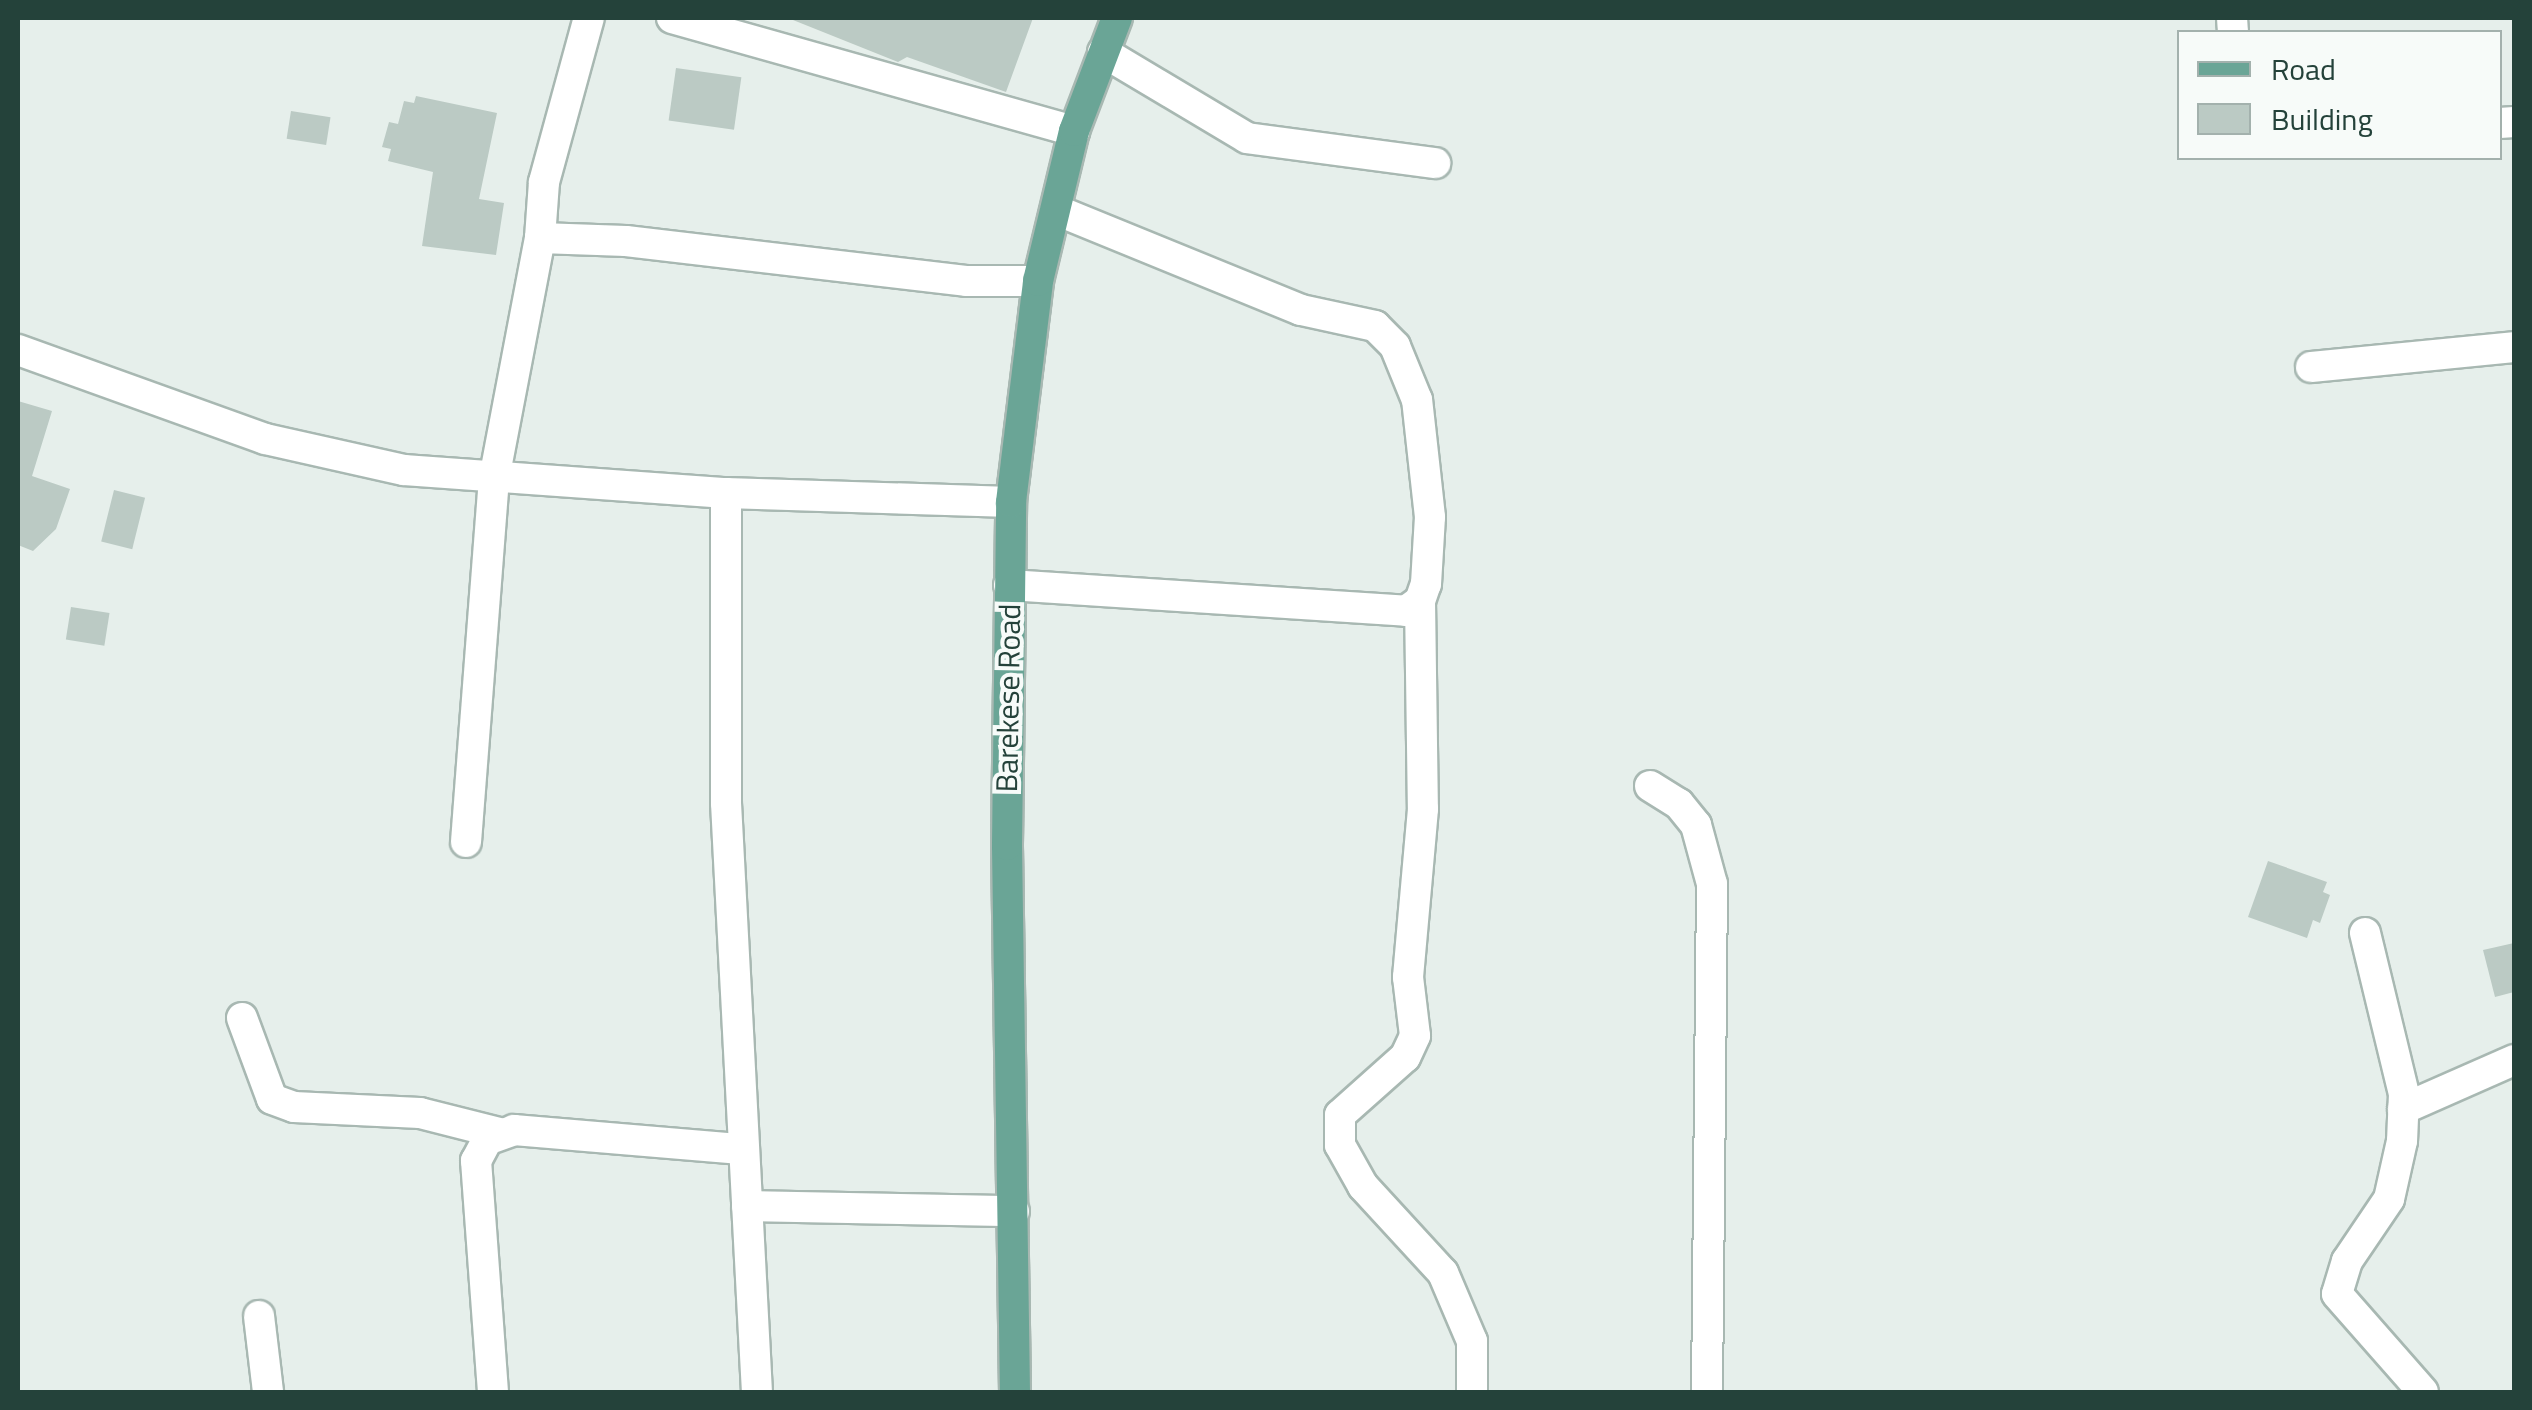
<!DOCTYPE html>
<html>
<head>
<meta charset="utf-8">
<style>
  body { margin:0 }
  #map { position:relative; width:2532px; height:1410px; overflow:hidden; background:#e6efeb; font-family:"Titillium Web",sans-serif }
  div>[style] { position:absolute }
  .building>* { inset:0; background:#bbcac4; transform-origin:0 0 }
  .roads { filter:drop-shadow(2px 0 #a8b8b2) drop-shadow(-2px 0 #a8b8b2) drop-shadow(0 2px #a8b8b2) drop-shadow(0 -2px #a8b8b2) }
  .minor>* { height:30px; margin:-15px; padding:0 15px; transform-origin:15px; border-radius:15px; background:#fff }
  .major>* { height:30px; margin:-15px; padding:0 15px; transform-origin:15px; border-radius:15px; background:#6aa596 }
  span { translate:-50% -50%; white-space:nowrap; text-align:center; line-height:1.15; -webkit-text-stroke:8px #f7fbf9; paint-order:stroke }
  .street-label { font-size:30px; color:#24423a }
  .frame { position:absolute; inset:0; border:20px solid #24423a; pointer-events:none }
  .legend { position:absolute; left:2177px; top:30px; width:325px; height:130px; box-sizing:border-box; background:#f7fbf9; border:2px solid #a3b1ad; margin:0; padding:12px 18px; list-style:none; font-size:30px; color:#24423a }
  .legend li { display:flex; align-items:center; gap:20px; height:50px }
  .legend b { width:50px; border:2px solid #a3b1ad }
</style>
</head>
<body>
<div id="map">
  <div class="building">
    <i style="clip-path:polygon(788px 18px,1033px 18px,1006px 92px,907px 57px,898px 62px)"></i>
    <i style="left:676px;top:68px;width:66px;height:53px;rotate:8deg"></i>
    <i style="clip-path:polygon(416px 96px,497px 113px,479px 199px,504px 203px,496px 255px,422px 246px,433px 172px,388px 161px,391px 149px,382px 147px,389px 122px,398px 124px,404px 101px,414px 103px)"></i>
    <i style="left:291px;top:111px;width:40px;height:28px;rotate:9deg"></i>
    <i style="clip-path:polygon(18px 401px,52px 411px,32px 476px,70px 489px,56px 529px,33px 551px,18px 545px)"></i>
    <i style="left:114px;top:490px;width:32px;height:53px;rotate:14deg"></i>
    <i style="left:71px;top:607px;width:39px;height:33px;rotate:9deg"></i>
    <i style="clip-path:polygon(2268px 861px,2327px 882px,2323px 892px,2330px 895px,2320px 923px,2313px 920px,2307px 938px,2248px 917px)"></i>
    <i style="clip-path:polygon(2514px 943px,2514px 992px,2495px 997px,2483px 950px)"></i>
  </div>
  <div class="roads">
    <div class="minor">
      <i style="left:672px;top:18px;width:418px;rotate:15.7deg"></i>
      <i style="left:2232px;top:18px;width:14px;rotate:86deg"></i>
      <i style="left:1103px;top:52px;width:168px;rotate:30.8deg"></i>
      <i style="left:1247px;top:138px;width:190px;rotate:7.6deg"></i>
      <i style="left:2500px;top:123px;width:14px;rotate:-4deg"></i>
      <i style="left:540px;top:238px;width:86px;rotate:2deg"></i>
      <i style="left:626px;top:241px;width:342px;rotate:6.7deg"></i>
      <i style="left:966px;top:281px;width:72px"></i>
      <i style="left:18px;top:350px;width:263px;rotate:19.8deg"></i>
      <i style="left:265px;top:439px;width:142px;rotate:12.6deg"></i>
      <i style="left:404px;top:470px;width:323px;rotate:4.1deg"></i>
      <i style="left:726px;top:493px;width:285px;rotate:1.8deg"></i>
      <i style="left:2311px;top:367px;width:204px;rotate:-5.6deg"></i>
      <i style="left:726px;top:493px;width:310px;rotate:90deg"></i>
      <i style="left:726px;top:803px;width:590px;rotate:86.99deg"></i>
      <i style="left:1009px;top:585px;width:398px;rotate:3.7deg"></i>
      <i style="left:1406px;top:611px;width:17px;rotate:-36deg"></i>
      <i style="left:1420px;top:601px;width:18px;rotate:-71deg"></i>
      <i style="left:1426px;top:584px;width:67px;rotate:-86.6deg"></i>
      <i style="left:1430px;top:517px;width:118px;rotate:-96.3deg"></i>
      <i style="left:1417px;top:400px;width:58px;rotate:-112.2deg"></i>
      <i style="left:1395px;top:346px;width:28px;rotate:-135deg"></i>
      <i style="left:1375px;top:326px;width:76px;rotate:-167.8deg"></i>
      <i style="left:1301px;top:310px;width:265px;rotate:-157.8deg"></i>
      <i style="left:1420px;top:601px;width:208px;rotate:89.2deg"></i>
      <i style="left:1423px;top:809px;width:169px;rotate:95.1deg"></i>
      <i style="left:1408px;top:977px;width:59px;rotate:83.2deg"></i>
      <i style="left:1415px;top:1036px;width:23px;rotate:115deg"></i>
      <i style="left:1405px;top:1057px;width:87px;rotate:138.3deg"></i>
      <i style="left:1340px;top:1115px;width:30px;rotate:90deg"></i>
      <i style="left:1340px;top:1145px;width:47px;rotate:60.7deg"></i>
      <i style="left:1363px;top:1186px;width:118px;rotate:47.4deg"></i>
      <i style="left:1443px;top:1273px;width:74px;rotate:66.9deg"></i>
      <i style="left:1472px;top:1341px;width:51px;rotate:90deg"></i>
      <i style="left:1650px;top:786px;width:34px;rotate:32deg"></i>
      <i style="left:1679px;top:804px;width:27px;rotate:51deg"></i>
      <i style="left:1696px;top:825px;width:61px;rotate:74.8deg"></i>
      <i style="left:1712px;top:884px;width:508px;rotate:90.56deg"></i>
      <i style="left:466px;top:842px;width:364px;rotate:-85.6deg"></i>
      <i style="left:494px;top:479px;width:245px;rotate:-79.2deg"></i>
      <i style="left:540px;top:238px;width:56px;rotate:-85.9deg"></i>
      <i style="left:544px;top:182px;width:170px;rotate:-74.7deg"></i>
      <i style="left:2365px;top:933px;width:166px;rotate:76.4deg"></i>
      <i style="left:2404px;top:1094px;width:47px;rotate:92.4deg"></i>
      <i style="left:2402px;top:1141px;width:59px;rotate:102.6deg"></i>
      <i style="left:2389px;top:1199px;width:75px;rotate:124.1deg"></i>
      <i style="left:2347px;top:1261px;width:34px;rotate:107deg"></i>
      <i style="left:2337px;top:1294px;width:130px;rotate:48.7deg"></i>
      <i style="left:242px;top:1018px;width:86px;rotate:69.7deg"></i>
      <i style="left:272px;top:1099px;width:23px;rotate:20deg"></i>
      <i style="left:294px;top:1107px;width:126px;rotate:2.7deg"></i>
      <i style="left:420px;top:1113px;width:81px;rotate:14.2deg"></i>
      <i style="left:2403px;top:1109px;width:121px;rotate:-23.8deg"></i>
      <i style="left:747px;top:1206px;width:267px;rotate:1.1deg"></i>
      <i style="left:259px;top:1316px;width:77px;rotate:83.2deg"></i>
      <i style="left:493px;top:1392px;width:232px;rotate:-94.2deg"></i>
      <i style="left:476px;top:1161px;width:24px;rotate:-62deg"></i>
      <i style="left:487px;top:1140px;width:29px;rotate:-20deg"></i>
      <i style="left:514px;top:1130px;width:228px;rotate:4.8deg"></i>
    </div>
    <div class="major">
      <i style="left:1015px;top:1392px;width:547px;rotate:-90.84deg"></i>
      <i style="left:1007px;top:845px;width:343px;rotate:-89.3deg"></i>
      <i style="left:1011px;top:502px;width:223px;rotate:-83deg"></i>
      <i style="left:1038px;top:281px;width:154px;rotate:-76.5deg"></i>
      <i style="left:1074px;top:131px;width:121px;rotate:-69.2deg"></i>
    </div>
  </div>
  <div class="street-label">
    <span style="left:1008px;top:698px;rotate:-89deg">Barekese Road</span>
  </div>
  <div class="frame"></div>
  <ul class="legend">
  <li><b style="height:12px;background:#6aa596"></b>Road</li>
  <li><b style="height:28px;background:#bbcac4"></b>Building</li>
  </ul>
</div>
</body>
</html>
